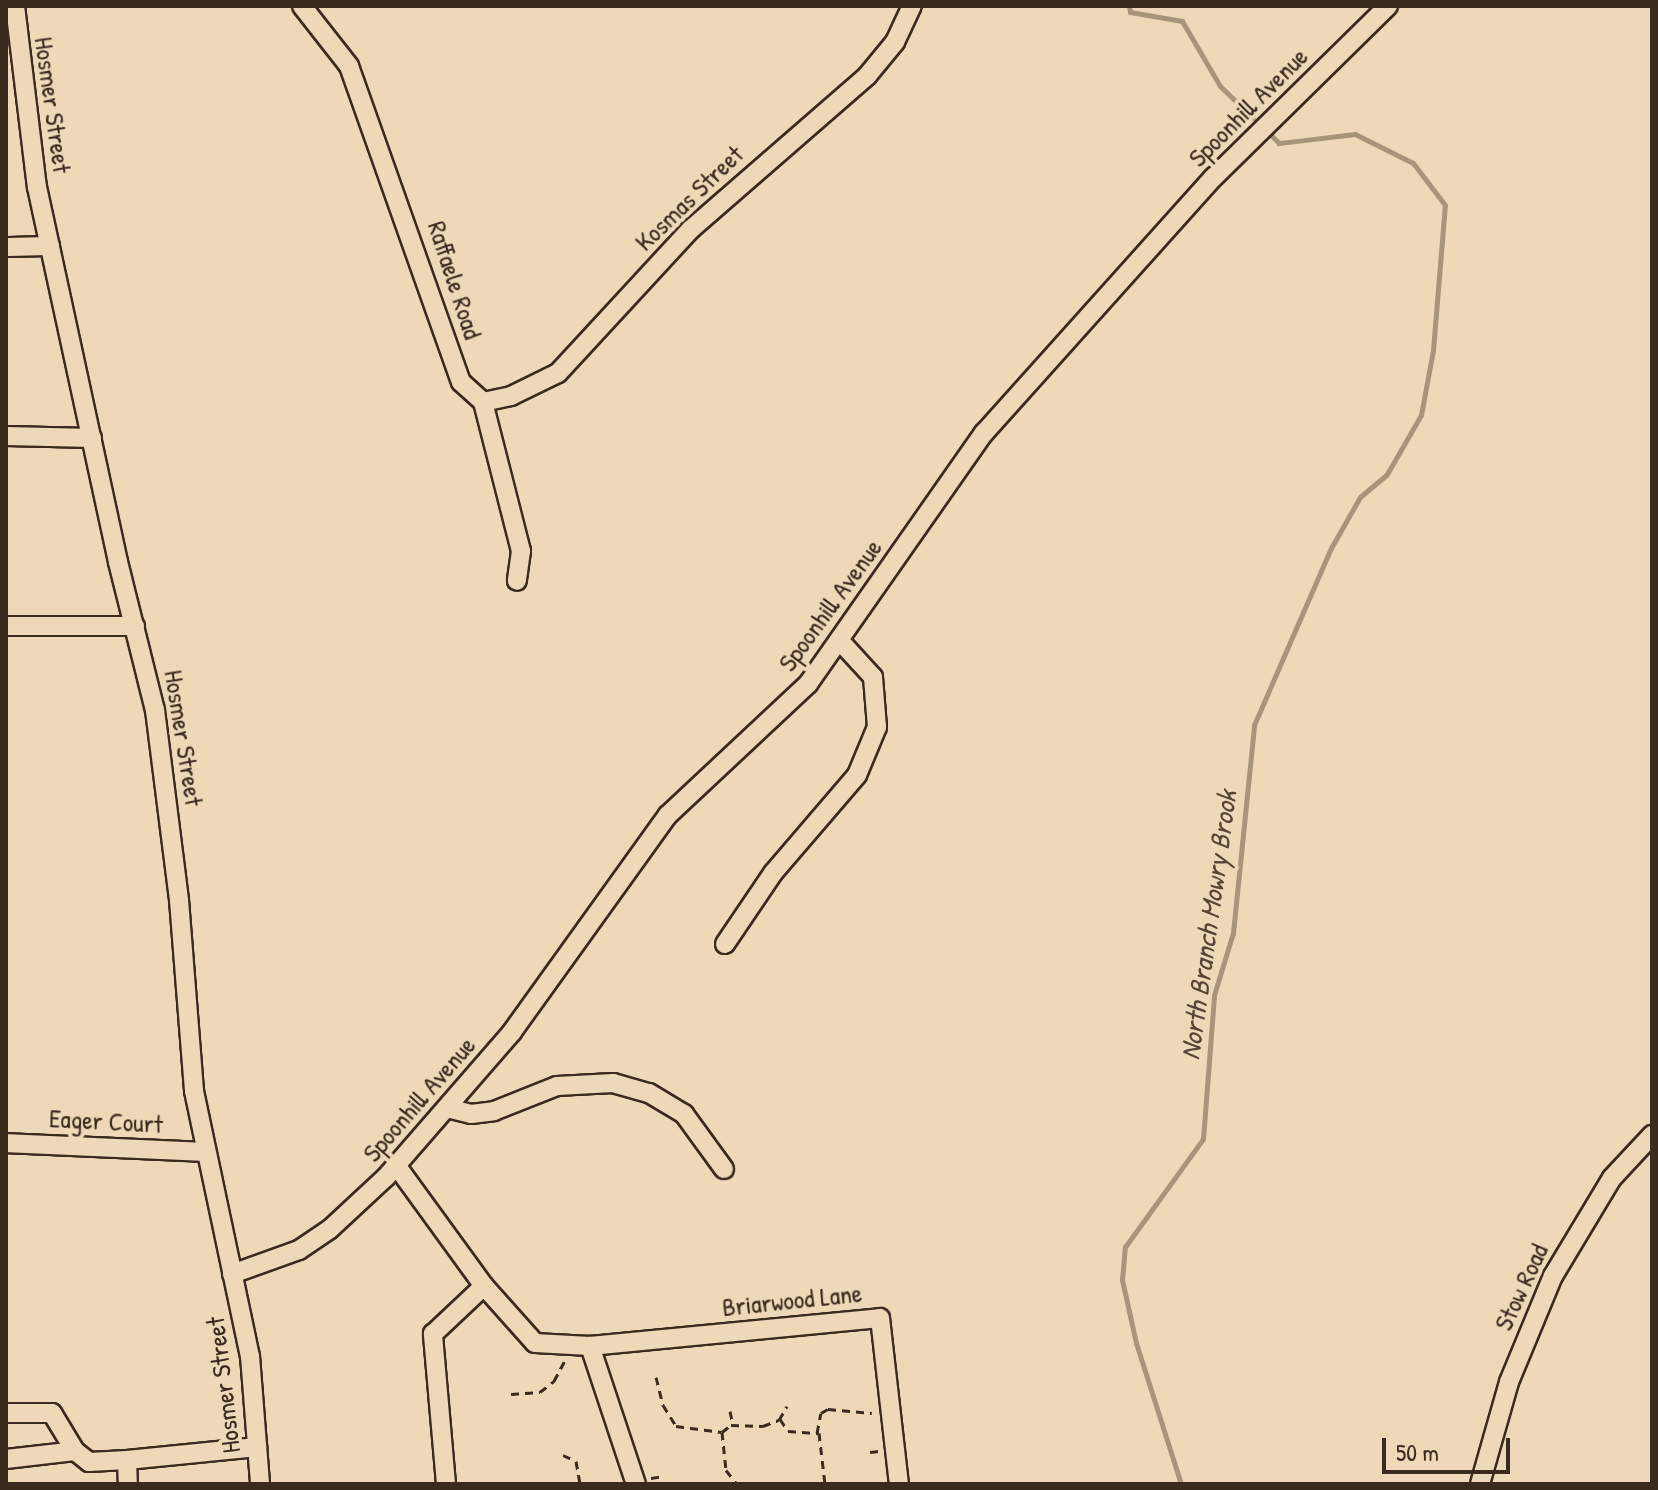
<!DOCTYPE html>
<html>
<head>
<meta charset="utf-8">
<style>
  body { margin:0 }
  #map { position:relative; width:1658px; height:1490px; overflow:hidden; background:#eed8b7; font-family:"Patrick Hand",sans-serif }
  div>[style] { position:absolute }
  .stream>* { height:5px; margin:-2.5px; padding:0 2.5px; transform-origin:2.5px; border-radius:2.5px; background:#a7947b }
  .path>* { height:3px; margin-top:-1.5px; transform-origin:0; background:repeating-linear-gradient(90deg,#3b2a1e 0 8px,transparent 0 14px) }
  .roads { filter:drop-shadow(2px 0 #3b2a1e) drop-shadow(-2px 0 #3b2a1e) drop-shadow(0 2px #3b2a1e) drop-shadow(0 -2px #3b2a1e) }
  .minor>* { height:18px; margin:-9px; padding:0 9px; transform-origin:9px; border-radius:9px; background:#eed8b7 }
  span { translate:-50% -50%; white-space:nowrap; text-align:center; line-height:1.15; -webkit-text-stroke:8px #eed8b7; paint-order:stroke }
  .street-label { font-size:26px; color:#3b2a1e }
  .water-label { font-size:28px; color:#564435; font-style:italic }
  .frame { position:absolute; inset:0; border:8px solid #3b2a1e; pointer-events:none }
  .scale { position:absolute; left:1382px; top:1438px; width:128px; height:36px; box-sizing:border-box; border:4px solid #3b2a1e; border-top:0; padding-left:10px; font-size:24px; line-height:28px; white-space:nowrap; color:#3b2a1e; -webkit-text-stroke:6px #eed8b7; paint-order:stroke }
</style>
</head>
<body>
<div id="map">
  <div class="stream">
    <i style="left:1129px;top:6px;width:6px;rotate:81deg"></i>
    <i style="left:1130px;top:12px;width:53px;rotate:9.8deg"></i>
    <i style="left:1182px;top:21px;width:75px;rotate:59.7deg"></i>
    <i style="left:1220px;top:86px;width:46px;rotate:44.1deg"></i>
    <i style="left:1181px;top:1484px;width:148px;rotate:-107.7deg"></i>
    <i style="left:1136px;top:1343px;width:65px;rotate:-102.5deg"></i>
    <i style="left:1122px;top:1280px;width:33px;rotate:-85deg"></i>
    <i style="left:1125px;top:1247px;width:133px;rotate:-54.2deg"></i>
    <i style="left:1203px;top:1139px;width:144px;rotate:-85.6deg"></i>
    <i style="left:1214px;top:995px;width:65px;rotate:-73deg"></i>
    <i style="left:1233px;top:933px;width:209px;rotate:-84.2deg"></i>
    <i style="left:1254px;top:725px;width:193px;rotate:-66.5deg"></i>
    <i style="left:1331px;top:548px;width:59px;rotate:-60.4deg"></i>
    <i style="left:1360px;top:497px;width:35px;rotate:-40deg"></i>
    <i style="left:1387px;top:474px;width:68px;rotate:-60deg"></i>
    <i style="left:1421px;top:415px;width:66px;rotate:-79.5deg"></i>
    <i style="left:1433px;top:350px;width:145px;rotate:-85.3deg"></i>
    <i style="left:1445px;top:205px;width:53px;rotate:-127.3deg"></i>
    <i style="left:1413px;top:163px;width:65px;rotate:-153.4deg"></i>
    <i style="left:1355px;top:134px;width:77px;rotate:173.2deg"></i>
    <i style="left:1279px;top:143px;width:10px;rotate:-135deg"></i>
  </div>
  <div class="path">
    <i style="left:656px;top:1377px;width:29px;rotate:76deg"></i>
    <i style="left:663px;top:1405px;width:25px;rotate:58deg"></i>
    <i style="left:676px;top:1426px;width:46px;rotate:7.4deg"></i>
    <i style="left:722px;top:1432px;width:38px;rotate:84deg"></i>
    <i style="left:726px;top:1470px;width:18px;rotate:52deg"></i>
    <i style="left:511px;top:1394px;width:29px;rotate:-4deg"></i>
    <i style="left:540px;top:1392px;width:18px;rotate:-38deg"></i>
    <i style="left:554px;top:1381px;width:24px;rotate:-62deg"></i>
    <i style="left:730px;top:1411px;width:14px;rotate:78deg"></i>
    <i style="left:780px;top:1419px;width:14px;rotate:56deg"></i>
    <i style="left:788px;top:1431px;width:31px;rotate:4deg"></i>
    <i style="left:819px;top:1433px;width:51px;rotate:83.3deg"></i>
    <i style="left:722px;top:1432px;width:11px;rotate:-38deg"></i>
    <i style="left:731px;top:1425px;width:32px;rotate:2deg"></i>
    <i style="left:763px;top:1426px;width:17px;rotate:-21deg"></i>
    <i style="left:779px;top:1420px;width:16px;rotate:-60deg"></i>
    <i style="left:817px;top:1433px;width:20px;rotate:-79deg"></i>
    <i style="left:821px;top:1413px;width:8px;rotate:-30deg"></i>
    <i style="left:828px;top:1409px;width:44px;rotate:5.2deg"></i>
    <i style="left:870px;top:1452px;width:9px;rotate:-6deg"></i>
    <i style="left:563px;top:1455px;width:14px;rotate:25deg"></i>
    <i style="left:576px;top:1461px;width:23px;rotate:80deg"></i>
    <i style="left:651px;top:1478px;width:12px;rotate:-9deg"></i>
  </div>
  <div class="roads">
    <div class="minor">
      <i style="left:15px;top:6px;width:182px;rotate:83.1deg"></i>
      <i style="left:37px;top:187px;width:384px;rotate:77.8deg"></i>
      <i style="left:118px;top:562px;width:153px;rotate:76deg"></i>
      <i style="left:155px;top:710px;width:192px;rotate:82.8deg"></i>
      <i style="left:179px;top:900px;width:192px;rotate:85.5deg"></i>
      <i style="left:194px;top:1091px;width:271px;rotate:78.1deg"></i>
      <i style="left:250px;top:1356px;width:128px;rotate:85.5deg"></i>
      <i style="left:302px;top:6px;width:76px;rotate:51.9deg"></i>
      <i style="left:349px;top:66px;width:335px;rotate:70.5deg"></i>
      <i style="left:461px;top:382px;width:30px;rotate:42deg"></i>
      <i style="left:483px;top:402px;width:154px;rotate:75.7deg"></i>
      <i style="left:521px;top:551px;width:30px;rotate:98deg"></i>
      <i style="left:6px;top:247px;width:44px;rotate:-1.3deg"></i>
      <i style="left:483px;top:402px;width:29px;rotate:-12deg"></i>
      <i style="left:511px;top:396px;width:52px;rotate:-26.1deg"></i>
      <i style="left:558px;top:373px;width:195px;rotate:-47.3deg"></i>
      <i style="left:690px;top:230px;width:235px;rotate:-41deg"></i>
      <i style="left:867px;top:76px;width:44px;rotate:-50.5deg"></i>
      <i style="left:895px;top:42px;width:40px;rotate:-65deg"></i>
      <i style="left:6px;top:436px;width:86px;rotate:1.3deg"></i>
      <i style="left:6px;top:626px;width:129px"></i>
      <i style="left:725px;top:944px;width:86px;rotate:-55.9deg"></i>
      <i style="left:773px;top:873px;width:129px;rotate:-49.4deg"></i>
      <i style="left:857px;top:775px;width:52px;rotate:-67.4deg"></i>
      <i style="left:877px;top:727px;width:50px;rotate:-94.6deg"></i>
      <i style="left:873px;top:677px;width:50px;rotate:-132.6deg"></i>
      <i style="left:447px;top:1108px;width:25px;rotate:14deg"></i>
      <i style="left:471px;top:1114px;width:23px;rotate:-7deg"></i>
      <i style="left:494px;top:1111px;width:68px;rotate:-21.6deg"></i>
      <i style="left:557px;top:1086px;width:56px;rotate:-3.1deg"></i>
      <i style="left:613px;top:1083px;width:37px;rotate:16deg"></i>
      <i style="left:649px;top:1093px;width:41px;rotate:31deg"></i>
      <i style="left:684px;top:1114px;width:68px;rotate:54deg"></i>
      <i style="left:6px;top:1143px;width:197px;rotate:2.6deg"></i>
      <i style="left:396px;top:1165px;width:150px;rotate:54deg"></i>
      <i style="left:484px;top:1286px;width:76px;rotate:48.2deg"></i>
      <i style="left:535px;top:1343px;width:55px;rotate:3.1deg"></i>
      <i style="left:590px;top:1346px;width:291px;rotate:-5.5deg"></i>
      <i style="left:880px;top:1318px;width:167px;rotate:83.5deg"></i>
      <i style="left:232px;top:1274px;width:71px;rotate:-19.7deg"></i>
      <i style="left:299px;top:1250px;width:37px;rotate:-34deg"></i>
      <i style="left:330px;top:1229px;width:76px;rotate:-42.9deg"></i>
      <i style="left:386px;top:1177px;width:192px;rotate:-49deg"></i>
      <i style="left:512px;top:1032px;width:267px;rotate:-54.3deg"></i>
      <i style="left:668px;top:815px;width:192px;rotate:-43.1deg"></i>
      <i style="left:808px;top:684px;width:307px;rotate:-55deg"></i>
      <i style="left:984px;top:433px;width:344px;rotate:-48.1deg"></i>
      <i style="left:1214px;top:177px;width:244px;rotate:-44.5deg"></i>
      <i style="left:590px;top:1346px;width:145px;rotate:71.6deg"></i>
      <i style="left:6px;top:1413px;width:46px"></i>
      <i style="left:52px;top:1413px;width:44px;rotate:58.8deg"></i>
      <i style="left:75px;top:1451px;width:18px;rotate:38deg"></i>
      <i style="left:89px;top:1462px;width:38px;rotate:-3deg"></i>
      <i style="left:127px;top:1460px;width:24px;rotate:88deg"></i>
      <i style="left:6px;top:1459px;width:69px;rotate:-6.6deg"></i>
      <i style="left:127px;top:1460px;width:131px;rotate:-5.7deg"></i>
      <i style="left:446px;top:1484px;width:151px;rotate:-95deg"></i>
      <i style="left:433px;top:1334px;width:70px;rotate:-43.3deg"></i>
      <i style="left:1480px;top:1484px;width:106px;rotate:-74.1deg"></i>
      <i style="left:1509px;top:1382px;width:115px;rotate:-67.5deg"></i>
      <i style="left:1553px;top:1276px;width:114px;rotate:-59deg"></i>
      <i style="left:1612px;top:1178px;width:59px;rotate:-47.1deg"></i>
    </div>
  </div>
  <div class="street-label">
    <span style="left:53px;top:105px;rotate:82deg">Hosmer Street</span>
    <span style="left:1248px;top:107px;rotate:-45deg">Spoonhill Avenue</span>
    <span style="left:689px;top:198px;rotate:-44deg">Kosmas Street</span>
    <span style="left:455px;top:280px;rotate:72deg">Raffaele Road</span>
    <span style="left:830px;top:605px;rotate:-54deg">Spoonhill Avenue</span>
    <span style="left:184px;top:738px;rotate:81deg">Hosmer Street</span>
    <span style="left:419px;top:1099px;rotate:-49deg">Spoonhill Avenue</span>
    <span style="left:106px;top:1121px;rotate:3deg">Eager Court</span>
    <span style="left:1521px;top:1287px;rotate:-65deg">Stow Road</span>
    <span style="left:792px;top:1300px;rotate:-6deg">Briarwood Lane</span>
    <span style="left:223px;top:1385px;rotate:-97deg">Hosmer Street</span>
  </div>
  <div class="water-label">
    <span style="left:1208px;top:925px;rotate:-82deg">North Branch Mowry Brook</span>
  </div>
  <div class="frame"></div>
  <div class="scale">50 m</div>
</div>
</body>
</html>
